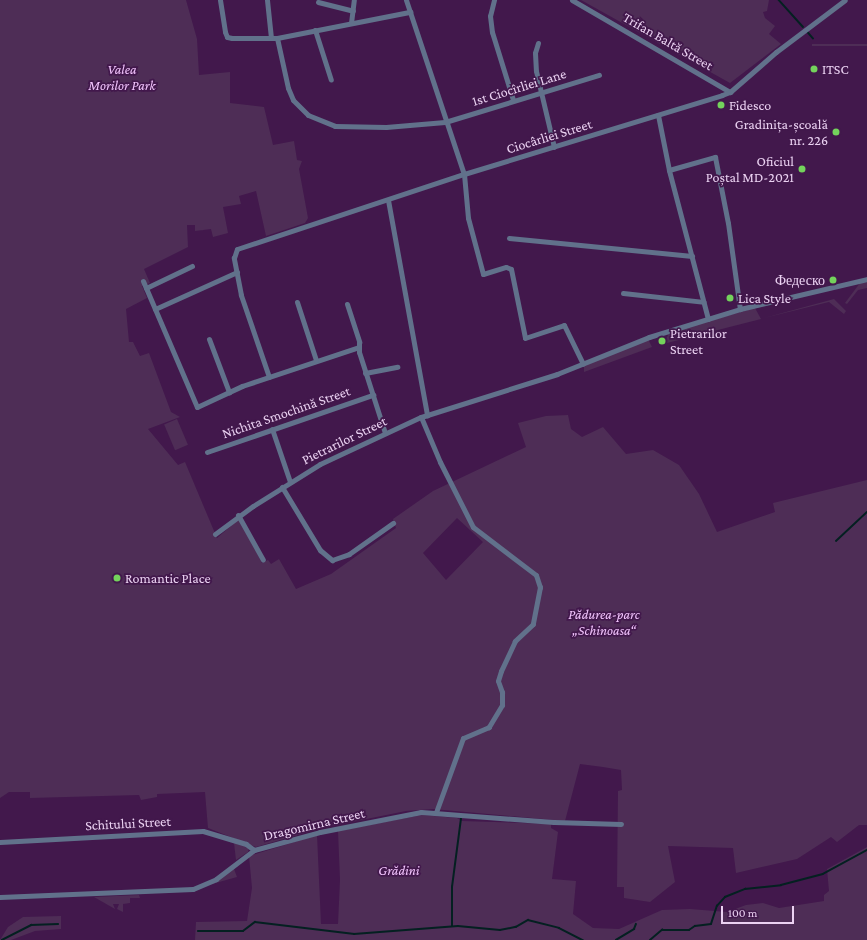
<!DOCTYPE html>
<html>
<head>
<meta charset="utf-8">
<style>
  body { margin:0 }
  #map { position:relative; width:867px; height:940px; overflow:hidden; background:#42184c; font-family:"Crimson Pro",serif }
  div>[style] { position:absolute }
  .green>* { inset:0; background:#4e2d56; transform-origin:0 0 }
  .stream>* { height:1.5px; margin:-0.75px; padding:0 0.75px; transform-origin:0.75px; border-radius:0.75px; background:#042021 }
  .minor>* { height:5px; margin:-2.5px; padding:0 2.5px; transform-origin:2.5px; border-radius:2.5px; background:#61718b }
  .dots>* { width:11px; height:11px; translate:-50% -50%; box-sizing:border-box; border:2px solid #42184c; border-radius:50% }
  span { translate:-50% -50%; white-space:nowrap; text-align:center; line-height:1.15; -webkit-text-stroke:3.5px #42184c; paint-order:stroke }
  .street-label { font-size:14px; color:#ebd2f2 }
  .park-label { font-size:14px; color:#f2c4fd; font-style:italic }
  .poi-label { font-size:14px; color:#ebd2f2 }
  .left { translate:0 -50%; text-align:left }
  .right { translate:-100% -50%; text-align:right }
  .scale { position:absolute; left:721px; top:906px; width:73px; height:18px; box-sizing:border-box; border:2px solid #ebd2f2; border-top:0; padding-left:5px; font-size:12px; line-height:14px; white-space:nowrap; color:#ebd2f2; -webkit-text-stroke:3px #42184c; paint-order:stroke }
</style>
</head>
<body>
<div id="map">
  <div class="green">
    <i style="clip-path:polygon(evenodd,0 0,186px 0,197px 39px,199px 75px,230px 72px,230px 103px,264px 107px,273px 145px,294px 141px,297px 160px,302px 161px,299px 169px,308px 218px,305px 223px,266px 236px,256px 191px,239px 196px,241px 204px,223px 207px,228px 233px,213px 237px,211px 229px,195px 231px,195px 225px,187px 225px,188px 247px,144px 269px,150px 283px,142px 286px,147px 298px,126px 309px,129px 342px,133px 342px,140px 356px,149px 353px,171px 412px,180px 417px,148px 429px,178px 465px,185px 462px,217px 538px,239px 519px,262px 563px,268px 560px,271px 564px,279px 559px,296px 589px,331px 574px,396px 528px,393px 519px,433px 491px,526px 447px,518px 423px,546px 416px,568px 415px,571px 429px,582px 437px,603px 427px,626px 454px,653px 450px,679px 465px,699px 494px,717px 532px,775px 512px,773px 503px,867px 480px,867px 825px,859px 825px,837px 842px,831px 837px,797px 859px,736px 873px,733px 848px,668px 846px,675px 882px,650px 902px,624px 898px,624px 887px,617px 887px,618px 791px,622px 790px,621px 770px,603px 767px,580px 764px,565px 821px,433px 809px,406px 811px,322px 828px,256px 847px,208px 828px,205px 792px,157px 794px,157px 797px,141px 800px,139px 795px,30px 798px,30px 792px,9px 792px,0 798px,0 0,457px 518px,483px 542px,446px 580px,423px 553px,457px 518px)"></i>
    <i style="clip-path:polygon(581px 0,769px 0,767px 11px,763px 12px,765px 18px,775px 26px,769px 34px,781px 44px,730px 83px)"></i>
    <i style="left:867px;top:44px;width:2px;height:55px;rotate:90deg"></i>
    <i style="clip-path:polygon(867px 282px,867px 288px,858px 290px,847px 304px,845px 303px,860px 283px)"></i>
    <i style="clip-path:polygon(834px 299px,846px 311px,844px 314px,829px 302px,764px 318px)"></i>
    <i style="clip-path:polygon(755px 308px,761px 319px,663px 344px,670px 332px)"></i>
    <i style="clip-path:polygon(648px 339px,652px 347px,584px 372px,584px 367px,588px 364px)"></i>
    <i style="left:177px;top:419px;width:28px;height:14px;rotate:67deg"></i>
    <i style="clip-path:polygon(422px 815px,457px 818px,462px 821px,551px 824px,551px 828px,558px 832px,552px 879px,576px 881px,573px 914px,593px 928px,619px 929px,662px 910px,690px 909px,727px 912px,746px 905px,763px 903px,779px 908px,824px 901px,824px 895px,829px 891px,827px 869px,867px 847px,867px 940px,195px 940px,196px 922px,247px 921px,252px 888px,249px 856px,317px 835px,321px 924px,338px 924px,340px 880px,338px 831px)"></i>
    <i style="clip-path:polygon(234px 843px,249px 848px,248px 852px,236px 860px)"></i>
    <i style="clip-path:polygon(238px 863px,234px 869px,237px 877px,212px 884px)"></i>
    <i style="clip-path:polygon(139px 895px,140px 898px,130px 898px,130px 903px,123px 904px,123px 912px,117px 909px,119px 904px,113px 904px,115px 909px,94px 897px)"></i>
    <i style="clip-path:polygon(61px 916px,61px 929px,35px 931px,11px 940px,0 940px,8px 927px,23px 917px)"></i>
  </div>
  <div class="stream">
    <i style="left:779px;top:0;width:36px;rotate:48deg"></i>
    <i style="left:806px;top:30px;width:11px;rotate:49deg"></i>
    <i style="left:836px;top:541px;width:42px;rotate:-43.1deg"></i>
    <i style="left:452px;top:926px;width:39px;rotate:-90deg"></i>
    <i style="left:452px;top:887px;width:69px;rotate:-82.5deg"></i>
    <i style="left:198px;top:931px;width:45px"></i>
    <i style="left:243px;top:931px;width:15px;rotate:-37deg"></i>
    <i style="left:255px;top:922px;width:100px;rotate:6.9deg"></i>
    <i style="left:354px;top:934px;width:104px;rotate:-4.4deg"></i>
    <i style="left:458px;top:926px;width:42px;rotate:5.4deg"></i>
    <i style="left:500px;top:930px;width:16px;rotate:-11deg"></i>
    <i style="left:516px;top:927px;width:14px;rotate:-30deg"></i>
    <i style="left:528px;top:920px;width:32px;rotate:14deg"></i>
    <i style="left:559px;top:928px;width:27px;rotate:27deg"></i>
    <i style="left:2px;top:940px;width:33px;rotate:-27deg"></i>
    <i style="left:31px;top:925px;width:27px;rotate:-2deg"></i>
    <i style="left:616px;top:940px;width:21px;rotate:-31deg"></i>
    <i style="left:634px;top:929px;width:5px;rotate:-68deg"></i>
    <i style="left:650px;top:940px;width:16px;rotate:-40deg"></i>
    <i style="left:662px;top:930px;width:27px"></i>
    <i style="left:689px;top:930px;width:7px;rotate:-34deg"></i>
    <i style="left:695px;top:926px;width:16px;rotate:-7deg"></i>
    <i style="left:711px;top:924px;width:19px;rotate:-72deg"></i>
    <i style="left:717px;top:906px;width:12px;rotate:-48deg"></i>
    <i style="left:725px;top:897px;width:22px;rotate:-22deg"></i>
    <i style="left:745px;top:889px;width:36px;rotate:-6deg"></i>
    <i style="left:781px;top:885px;width:43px;rotate:-14.7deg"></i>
    <i style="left:823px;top:874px;width:50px;rotate:-28.6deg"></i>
  </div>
  <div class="minor">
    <i style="left:220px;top:0;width:32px;rotate:81deg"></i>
    <i style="left:225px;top:32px;width:5px;rotate:68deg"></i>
    <i style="left:227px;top:37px;width:5px;rotate:11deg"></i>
    <i style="left:232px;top:38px;width:45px"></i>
    <i style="left:277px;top:38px;width:136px;rotate:-11.1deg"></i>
    <i style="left:267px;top:0;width:38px;rotate:84deg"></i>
    <i style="left:406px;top:0;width:183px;rotate:71.6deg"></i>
    <i style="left:464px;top:174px;width:44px;rotate:84.8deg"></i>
    <i style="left:468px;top:218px;width:58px;rotate:75deg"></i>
    <i style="left:483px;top:274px;width:24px;rotate:-17deg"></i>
    <i style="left:506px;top:267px;width:5px;rotate:22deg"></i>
    <i style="left:511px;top:269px;width:70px;rotate:78.5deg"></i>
    <i style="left:525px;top:338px;width:41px;rotate:-18.4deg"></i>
    <i style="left:564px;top:325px;width:43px;rotate:64deg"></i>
    <i style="left:494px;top:0;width:16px;rotate:104deg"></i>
    <i style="left:490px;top:16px;width:16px;rotate:83deg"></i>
    <i style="left:492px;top:32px;width:71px;rotate:72.8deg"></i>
    <i style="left:572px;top:0;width:183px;rotate:30.2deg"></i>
    <i style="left:318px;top:2px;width:36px;rotate:14deg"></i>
    <i style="left:351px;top:23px;width:23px;rotate:-83deg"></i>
    <i style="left:315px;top:30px;width:52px;rotate:72.3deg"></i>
    <i style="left:277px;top:38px;width:51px;rotate:77.6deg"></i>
    <i style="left:288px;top:88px;width:13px;rotate:67deg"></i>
    <i style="left:293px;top:100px;width:21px;rotate:45deg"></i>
    <i style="left:308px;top:115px;width:29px;rotate:22deg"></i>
    <i style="left:335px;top:126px;width:51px;rotate:1.1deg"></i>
    <i style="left:386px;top:127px;width:59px;rotate:-4.8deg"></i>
    <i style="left:445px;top:122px;width:161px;rotate:-17deg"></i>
    <i style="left:538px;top:43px;width:10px;rotate:107deg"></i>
    <i style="left:535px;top:53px;width:18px;rotate:87deg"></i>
    <i style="left:536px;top:71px;width:78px;rotate:76.7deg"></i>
    <i style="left:658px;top:115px;width:56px;rotate:78.7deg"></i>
    <i style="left:388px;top:200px;width:219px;rotate:79.7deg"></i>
    <i style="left:509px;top:238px;width:184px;rotate:5.6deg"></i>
    <i style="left:143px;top:281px;width:137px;rotate:66.8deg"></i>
    <i style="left:197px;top:407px;width:50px;rotate:-25deg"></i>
    <i style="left:242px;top:386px;width:123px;rotate:-18.4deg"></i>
    <i style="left:146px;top:288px;width:51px;rotate:-25.6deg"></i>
    <i style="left:623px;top:293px;width:81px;rotate:6.3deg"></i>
    <i style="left:297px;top:302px;width:61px;rotate:71.9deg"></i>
    <i style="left:347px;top:304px;width:40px;rotate:72deg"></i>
    <i style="left:359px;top:342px;width:10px;rotate:90deg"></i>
    <i style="left:359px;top:352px;width:85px;rotate:72.2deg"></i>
    <i style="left:155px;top:309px;width:90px;rotate:-24.3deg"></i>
    <i style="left:708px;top:319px;width:154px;rotate:-104.7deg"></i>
    <i style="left:669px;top:170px;width:48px;rotate:-15.8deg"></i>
    <i style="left:715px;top:157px;width:67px;rotate:78.9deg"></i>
    <i style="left:728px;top:223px;width:87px;rotate:82.1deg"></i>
    <i style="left:209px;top:339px;width:57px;rotate:69.3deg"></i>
    <i style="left:365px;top:373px;width:33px;rotate:-11deg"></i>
    <i style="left:269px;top:377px;width:87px;rotate:-108.9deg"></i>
    <i style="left:241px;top:295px;width:38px;rotate:-101deg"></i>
    <i style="left:234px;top:258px;width:9px;rotate:-72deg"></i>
    <i style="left:237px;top:249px;width:239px;rotate:-18.3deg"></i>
    <i style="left:464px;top:174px;width:270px;rotate:-17deg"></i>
    <i style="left:722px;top:95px;width:9px;rotate:-21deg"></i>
    <i style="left:730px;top:92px;width:61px;rotate:-41deg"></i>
    <i style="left:776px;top:52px;width:86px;rotate:-37deg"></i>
    <i style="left:421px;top:417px;width:49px;rotate:67.1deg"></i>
    <i style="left:440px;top:462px;width:73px;rotate:63.1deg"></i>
    <i style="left:473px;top:527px;width:79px;rotate:37.3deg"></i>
    <i style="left:536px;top:575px;width:13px;rotate:72deg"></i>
    <i style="left:540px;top:587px;width:38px;rotate:101deg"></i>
    <i style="left:533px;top:624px;width:25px;rotate:137deg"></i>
    <i style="left:515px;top:641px;width:33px;rotate:115deg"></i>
    <i style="left:501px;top:671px;width:10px;rotate:107deg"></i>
    <i style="left:498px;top:681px;width:12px;rotate:70deg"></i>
    <i style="left:502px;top:692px;width:13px;rotate:90deg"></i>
    <i style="left:502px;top:705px;width:26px;rotate:121deg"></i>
    <i style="left:489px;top:727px;width:28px;rotate:157deg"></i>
    <i style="left:463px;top:738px;width:79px;rotate:110deg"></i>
    <i style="left:272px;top:429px;width:56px;rotate:71.2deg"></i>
    <i style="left:207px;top:452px;width:176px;rotate:-19deg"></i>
    <i style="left:282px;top:487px;width:74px;rotate:58.9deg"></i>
    <i style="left:320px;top:550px;width:16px;rotate:40deg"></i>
    <i style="left:332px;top:560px;width:18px;rotate:-19deg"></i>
    <i style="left:349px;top:554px;width:54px;rotate:-35.2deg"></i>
    <i style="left:238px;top:515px;width:51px;rotate:60.9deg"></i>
    <i style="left:215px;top:534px;width:47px;rotate:-36.4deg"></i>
    <i style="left:253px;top:506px;width:79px;rotate:-32.1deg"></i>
    <i style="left:320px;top:464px;width:111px;rotate:-25deg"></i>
    <i style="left:421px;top:417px;width:143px;rotate:-17.5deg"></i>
    <i style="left:557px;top:374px;width:99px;rotate:-21.9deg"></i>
    <i style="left:649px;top:337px;width:95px;rotate:-17.1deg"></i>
    <i style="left:740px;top:309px;width:130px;rotate:-13.3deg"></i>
    <i style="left:0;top:842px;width:203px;rotate:-3.1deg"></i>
    <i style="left:203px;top:831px;width:45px;rotate:16.8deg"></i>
    <i style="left:246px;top:844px;width:10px;rotate:37deg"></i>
    <i style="left:0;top:897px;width:193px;rotate:-2.4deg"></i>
    <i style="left:193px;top:889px;width:25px;rotate:-23deg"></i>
    <i style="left:216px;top:879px;width:48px;rotate:-37.3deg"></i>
    <i style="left:254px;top:850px;width:68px;rotate:-15.3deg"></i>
    <i style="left:320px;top:832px;width:103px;rotate:-11.2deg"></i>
    <i style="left:421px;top:812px;width:133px;rotate:4.3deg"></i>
    <i style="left:554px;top:822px;width:67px;rotate:1.7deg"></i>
  </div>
  <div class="dots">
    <i style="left:814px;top:69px;background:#74d25c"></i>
    <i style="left:721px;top:105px;background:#74d25c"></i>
    <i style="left:836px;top:132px;background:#74d25c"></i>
    <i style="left:802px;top:169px;background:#74d25c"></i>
    <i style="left:833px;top:280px;background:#74d25c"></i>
    <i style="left:730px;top:298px;background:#74d25c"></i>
    <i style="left:662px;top:341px;background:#74d25c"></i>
    <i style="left:117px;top:578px;background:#74d25c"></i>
  </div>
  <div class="street-label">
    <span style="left:668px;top:41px;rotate:30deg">Trifan Baltă Street</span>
    <span style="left:519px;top:87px;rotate:-17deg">1st Ciocîrliei Lane</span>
    <span style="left:549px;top:136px;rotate:-17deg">Ciocârliei Street</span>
    <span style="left:286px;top:412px;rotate:-19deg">Nichita Smochină Street</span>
    <span style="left:344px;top:440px;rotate:-26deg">Pietrarilor Street</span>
    <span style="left:128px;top:823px;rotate:-3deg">Schitului Street</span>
    <span style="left:314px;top:824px;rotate:-13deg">Dragomirna Street</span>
  </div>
  <div class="park-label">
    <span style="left:122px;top:77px">Valea<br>Morilor Park</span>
    <span style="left:604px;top:622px">Pădurea-parc<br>„Schinoasa“</span>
    <span style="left:399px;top:870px">Grădini</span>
  </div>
  <div class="poi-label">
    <span class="left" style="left:822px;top:69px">ITSC</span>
    <span class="left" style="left:729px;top:105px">Fidesco</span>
    <span class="right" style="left:828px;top:132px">Gradinița-școală<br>nr. 226</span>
    <span class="right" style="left:794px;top:169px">Oficiul<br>Poștal MD-2021</span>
    <span class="right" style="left:825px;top:280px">Федеско</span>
    <span class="left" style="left:738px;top:298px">Lica Style</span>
    <span class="left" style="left:670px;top:341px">Pietrarilor<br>Street</span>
    <span class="left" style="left:125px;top:578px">Romantic Place</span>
  </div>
  <div class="scale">100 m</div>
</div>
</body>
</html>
